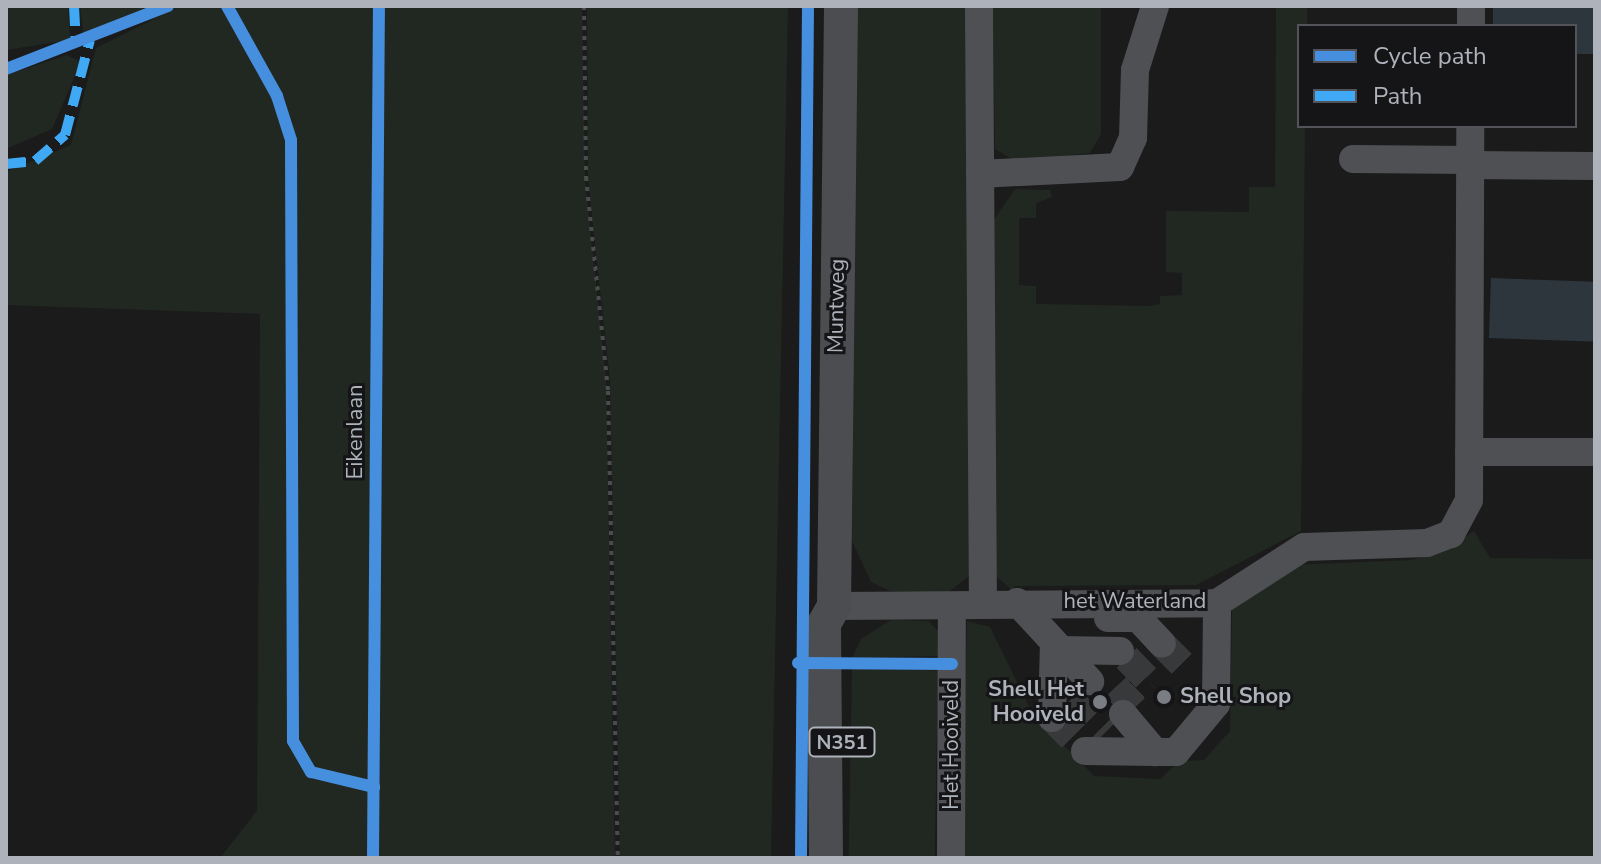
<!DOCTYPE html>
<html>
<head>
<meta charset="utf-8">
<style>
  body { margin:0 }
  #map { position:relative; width:1601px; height:864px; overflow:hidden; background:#1b1b1b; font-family:"Nunito Sans",sans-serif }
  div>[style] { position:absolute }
  .green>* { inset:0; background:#212822; transform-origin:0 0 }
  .water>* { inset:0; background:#2e363d; transform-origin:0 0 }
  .minor-tunnel>* { height:28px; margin-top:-14px; transform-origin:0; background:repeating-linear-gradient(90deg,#38393b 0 28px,transparent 0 42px) }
  .path>* { height:4px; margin-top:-2px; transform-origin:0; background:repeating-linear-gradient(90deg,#4b4c4f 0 4px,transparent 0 10px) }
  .minor>* { height:28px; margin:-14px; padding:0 14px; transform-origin:14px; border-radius:14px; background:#4f5054 }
  .major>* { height:34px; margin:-17px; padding:0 17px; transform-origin:17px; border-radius:17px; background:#4c4d50 }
  .quiet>* { height:10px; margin-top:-5px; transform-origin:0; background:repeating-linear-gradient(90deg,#3fa9f5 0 20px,transparent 0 30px) }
  .cycleway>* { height:12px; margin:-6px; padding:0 6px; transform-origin:6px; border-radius:6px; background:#468fdf }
  .dots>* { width:22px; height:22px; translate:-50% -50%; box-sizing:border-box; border:4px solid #151517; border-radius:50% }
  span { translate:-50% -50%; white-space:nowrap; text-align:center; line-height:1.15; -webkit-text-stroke:6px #151517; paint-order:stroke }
  .shield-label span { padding:2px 6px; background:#151517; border:2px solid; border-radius:6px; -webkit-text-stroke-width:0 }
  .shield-label { font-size:20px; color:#adb2bb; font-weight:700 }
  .street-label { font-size:22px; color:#adb2bb }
  .poi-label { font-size:22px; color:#adb2bb; font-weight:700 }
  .right { translate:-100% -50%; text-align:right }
  .left { translate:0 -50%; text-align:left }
  .frame { position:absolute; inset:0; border:8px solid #adb2bb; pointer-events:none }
  .legend { position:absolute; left:1297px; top:24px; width:280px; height:104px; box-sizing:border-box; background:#151517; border:2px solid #525459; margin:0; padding:10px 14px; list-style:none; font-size:24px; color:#adb2bb }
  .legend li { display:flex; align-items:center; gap:16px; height:40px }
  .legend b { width:40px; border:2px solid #525459 }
</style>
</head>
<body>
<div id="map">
  <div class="green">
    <i style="clip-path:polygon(6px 6px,68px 6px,70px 40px,6px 50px)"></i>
    <i style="clip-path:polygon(80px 6px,158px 6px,84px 39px)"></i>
    <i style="clip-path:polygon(180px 6px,225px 6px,282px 118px,288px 174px,287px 720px,309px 778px,369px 790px,369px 858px,220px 858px,257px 811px,260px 314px,6px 305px,6px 172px,71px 145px,96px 48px)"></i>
    <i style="clip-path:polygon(230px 6px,373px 6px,369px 783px,329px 779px,309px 768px,296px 731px,295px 145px,286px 106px)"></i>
    <i style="clip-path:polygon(385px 6px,582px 6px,585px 179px,606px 380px,615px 858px,378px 858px)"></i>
    <i style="clip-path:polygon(587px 6px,788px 6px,771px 858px,620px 858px,610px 380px,588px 179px)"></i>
    <i style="clip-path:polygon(856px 6px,968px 6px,969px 576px,947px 593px,890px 591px,871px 582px,852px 541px)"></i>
    <i style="clip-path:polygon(993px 6px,1101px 6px,1101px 134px,1090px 153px,1015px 161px,995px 149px)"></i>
    <i style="clip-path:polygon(1276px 6px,1307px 6px,1307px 26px,1299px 26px,1299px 126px,1305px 126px,1301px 531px,1196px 585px,1014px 586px,1014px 592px,996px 576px,993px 221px,1015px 189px,1050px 190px,1052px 197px,1036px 203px,1036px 218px,1019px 218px,1019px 285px,1036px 286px,1036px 304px,1149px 306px,1160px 304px,1160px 296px,1182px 295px,1182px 273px,1166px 272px,1166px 211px,1249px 212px,1249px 187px,1275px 187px)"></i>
    <i style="clip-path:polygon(67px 55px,81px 62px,52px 129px,6px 149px,6px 75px)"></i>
    <i style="clip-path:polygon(1474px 531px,1490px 558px,1595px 559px,1595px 858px,960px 858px,967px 621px,990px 627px,1032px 713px,1094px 776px,1160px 779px,1180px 761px,1204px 760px,1230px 731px,1232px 607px,1291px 565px,1412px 560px,1448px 549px)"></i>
    <i style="clip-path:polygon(891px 620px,928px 621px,939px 632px,939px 656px,852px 658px,861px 639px)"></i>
    <i style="left:852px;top:669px;width:86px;height:189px;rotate:1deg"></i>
  </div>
  <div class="water">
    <i style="clip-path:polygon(1493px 6px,1595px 6px,1595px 54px,1575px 54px,1575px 26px,1493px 26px)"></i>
    <i style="left:1491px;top:278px;width:104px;height:60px;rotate:2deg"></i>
  </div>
  <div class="minor-tunnel">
    <i style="left:1162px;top:644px;width:41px;rotate:45deg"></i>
    <i style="left:1070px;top:700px;width:48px;rotate:45deg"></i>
    <i style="left:1115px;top:707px;width:42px;rotate:-43.1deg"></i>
    <i style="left:1146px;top:678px;width:37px;rotate:-134deg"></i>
    <i style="left:1052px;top:718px;width:47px;rotate:45deg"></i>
  </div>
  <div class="path">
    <i style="left:584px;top:6px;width:171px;rotate:89.3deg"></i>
    <i style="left:586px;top:177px;width:215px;rotate:84.1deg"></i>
    <i style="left:608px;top:391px;width:467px;rotate:88.8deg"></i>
  </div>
  <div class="minor">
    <i style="left:979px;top:6px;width:596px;rotate:89.62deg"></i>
    <i style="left:1471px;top:26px;width:20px;rotate:-90deg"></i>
    <i style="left:1353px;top:159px;width:117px;rotate:0.5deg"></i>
    <i style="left:1470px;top:165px;width:125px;rotate:0.5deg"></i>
    <i style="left:980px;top:174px;width:140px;rotate:-2.9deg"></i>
    <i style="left:1120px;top:167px;width:32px;rotate:-66deg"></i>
    <i style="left:1133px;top:138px;width:68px;rotate:-88.3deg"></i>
    <i style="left:1135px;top:70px;width:67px;rotate:-72.6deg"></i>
    <i style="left:1469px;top:452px;width:126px"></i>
    <i style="left:1017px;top:602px;width:108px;rotate:47.3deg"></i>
    <i style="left:834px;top:606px;width:383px;rotate:-0.4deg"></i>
    <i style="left:1217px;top:603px;width:103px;rotate:-32.8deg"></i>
    <i style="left:1304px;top:547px;width:123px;rotate:-1.9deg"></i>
    <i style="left:1427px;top:543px;width:26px;rotate:-21deg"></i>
    <i style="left:1451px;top:534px;width:38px;rotate:-62deg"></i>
    <i style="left:1469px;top:500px;width:374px;rotate:-89.8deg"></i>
    <i style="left:1108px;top:618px;width:30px"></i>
    <i style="left:1138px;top:618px;width:35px;rotate:47deg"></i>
    <i style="left:1061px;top:650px;width:59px;rotate:1deg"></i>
    <i style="left:1123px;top:714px;width:50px;rotate:49.9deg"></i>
    <i style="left:1155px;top:752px;width:21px"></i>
    <i style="left:1176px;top:752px;width:62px;rotate:-50.2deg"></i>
    <i style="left:1216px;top:704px;width:101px;rotate:-89.4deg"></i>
    <i style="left:1052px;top:718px;width:74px;rotate:-88.5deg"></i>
    <i style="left:1085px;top:751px;width:70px;rotate:0.8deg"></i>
    <i style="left:951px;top:858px;width:252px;rotate:-89.8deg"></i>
  </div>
  <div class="major">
    <i style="left:826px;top:858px;width:234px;rotate:-90.5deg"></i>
    <i style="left:824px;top:624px;width:21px;rotate:-61deg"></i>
    <i style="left:834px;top:606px;width:600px;rotate:-89.33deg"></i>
  </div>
  <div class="quiet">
    <i style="left:74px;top:6px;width:40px;rotate:87.1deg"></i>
    <i style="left:6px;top:164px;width:29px;rotate:-6deg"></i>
    <i style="left:35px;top:161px;width:40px;rotate:-41deg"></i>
    <i style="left:65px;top:135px;width:98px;rotate:-75.3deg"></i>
  </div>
  <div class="cycleway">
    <i style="left:227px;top:6px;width:103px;rotate:60.9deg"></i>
    <i style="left:277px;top:96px;width:46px;rotate:72.3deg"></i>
    <i style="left:291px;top:140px;width:601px;rotate:89.81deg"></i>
    <i style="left:293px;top:741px;width:36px;rotate:60deg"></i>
    <i style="left:311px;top:772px;width:65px;rotate:13.4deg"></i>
    <i style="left:6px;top:69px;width:174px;rotate:-21.3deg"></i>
    <i style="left:798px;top:663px;width:154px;rotate:0.4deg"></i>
    <i style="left:373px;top:858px;width:852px;rotate:-89.6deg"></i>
    <i style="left:801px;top:858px;width:852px;rotate:-89.53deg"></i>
  </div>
  <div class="dots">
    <i style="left:1164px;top:697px;background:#7a7d83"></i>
    <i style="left:1100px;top:702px;background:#7a7d83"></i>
  </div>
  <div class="shield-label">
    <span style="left:842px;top:742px">N351</span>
  </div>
  <div class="street-label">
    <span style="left:837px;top:306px;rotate:-89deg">Muntweg</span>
    <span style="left:356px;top:432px;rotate:-90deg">Eikenlaan</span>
    <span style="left:1135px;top:602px">het Waterland</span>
    <span style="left:952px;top:745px;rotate:-90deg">Het Hooiveld</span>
  </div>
  <div class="poi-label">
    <span class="right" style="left:1084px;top:702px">Shell Het<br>Hooiveld</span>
    <span class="left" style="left:1180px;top:697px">Shell Shop</span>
  </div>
  <div class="frame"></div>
  <ul class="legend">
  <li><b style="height:10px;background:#468fdf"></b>Cycle path</li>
  <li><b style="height:10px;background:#3fa9f5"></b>Path</li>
  </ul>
</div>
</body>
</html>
